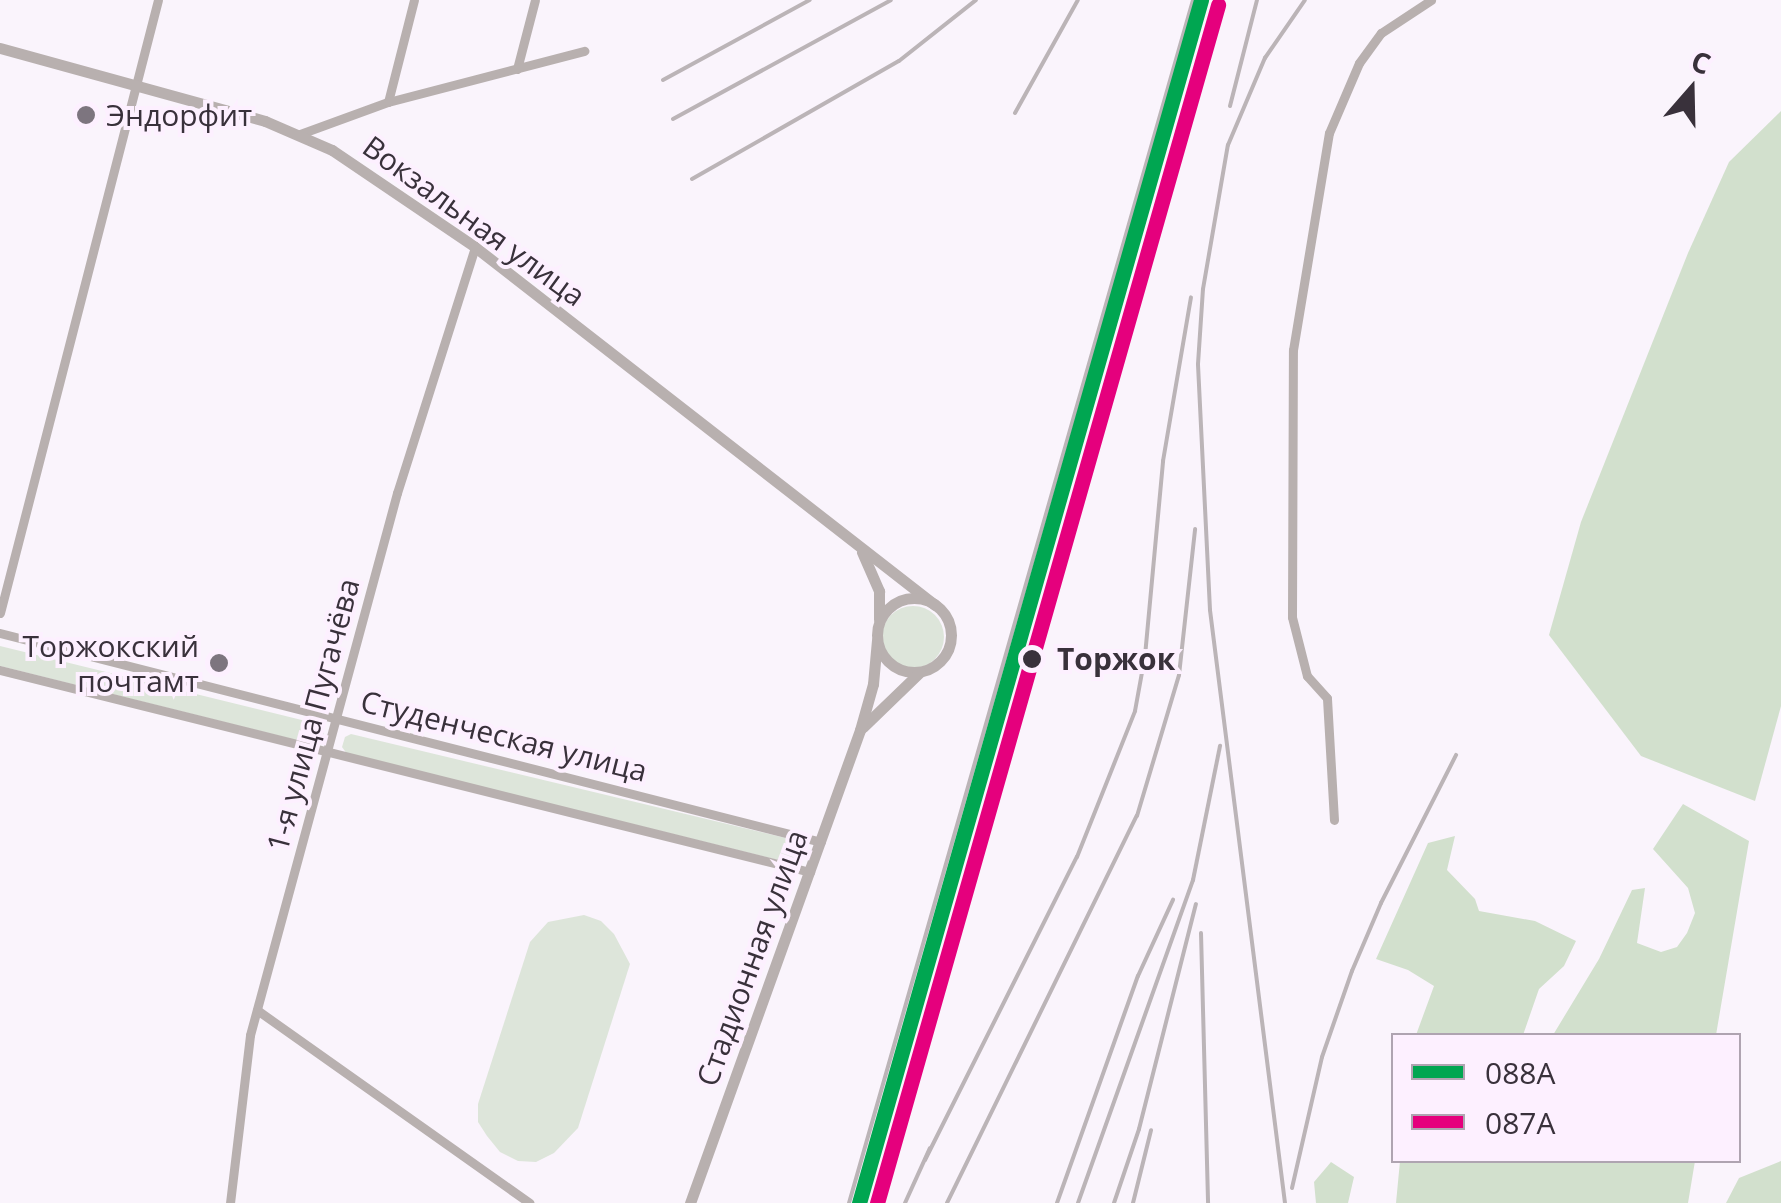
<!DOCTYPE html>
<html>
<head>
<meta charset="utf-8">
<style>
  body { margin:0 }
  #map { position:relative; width:1781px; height:1203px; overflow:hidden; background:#faf4fc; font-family:"Open Sans",sans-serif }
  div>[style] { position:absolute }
  .green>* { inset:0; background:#dde5da }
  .round { border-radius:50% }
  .forest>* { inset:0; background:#d2e0cd }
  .minor>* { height:9px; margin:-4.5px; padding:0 4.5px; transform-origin:4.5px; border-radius:4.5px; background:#b8b0af }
  .tertiary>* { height:11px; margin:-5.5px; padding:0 5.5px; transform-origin:5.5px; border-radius:5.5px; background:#b8b0af }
  .tertiary>.ring { margin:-5.5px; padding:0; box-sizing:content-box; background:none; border:11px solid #b8b0af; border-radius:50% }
  .rail>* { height:4px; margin:-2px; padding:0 2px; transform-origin:2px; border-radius:2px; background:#bbb4b7 }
  .rail-1>* { height:15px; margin:-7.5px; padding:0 7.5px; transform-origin:7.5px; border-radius:7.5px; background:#00a651 }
  .rail-2>* { height:15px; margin:-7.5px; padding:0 7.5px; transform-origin:7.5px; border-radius:7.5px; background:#e5007d }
  .dots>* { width:28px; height:28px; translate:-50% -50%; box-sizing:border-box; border:5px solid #fdf0ff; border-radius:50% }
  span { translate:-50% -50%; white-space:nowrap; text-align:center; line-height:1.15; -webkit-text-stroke:8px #fdf0ff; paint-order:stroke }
  .poi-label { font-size:30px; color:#39313b }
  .left { translate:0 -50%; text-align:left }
  .right { translate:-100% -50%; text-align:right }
  .street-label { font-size:30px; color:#39313b }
  .stop-label { font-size:30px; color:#39313b; font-weight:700 }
  .legend { position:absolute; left:1391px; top:1033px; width:350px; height:130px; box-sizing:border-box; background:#fdf0ff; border:2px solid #afa4b1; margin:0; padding:12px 18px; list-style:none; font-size:30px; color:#39313b }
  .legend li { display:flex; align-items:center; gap:20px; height:50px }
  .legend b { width:50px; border:2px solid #afa4b1 }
  .north { position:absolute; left:1641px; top:40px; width:100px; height:100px; -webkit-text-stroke:8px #fdf0ff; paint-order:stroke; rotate:20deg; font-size:28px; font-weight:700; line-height:40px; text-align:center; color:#39313b }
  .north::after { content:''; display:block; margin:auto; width:35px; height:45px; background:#39313b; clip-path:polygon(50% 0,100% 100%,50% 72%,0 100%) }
</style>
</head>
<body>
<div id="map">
  <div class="green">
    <i class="round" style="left:882px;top:606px;width:62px;height:62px"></i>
    <i style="clip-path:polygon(0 646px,318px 724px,324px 727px,324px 740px,312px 744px,0 666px)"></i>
    <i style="clip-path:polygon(351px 734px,794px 840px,804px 848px,801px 857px,790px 863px,347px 754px,342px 747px,345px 737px)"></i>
    <i style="clip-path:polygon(584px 915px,601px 921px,614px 934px,630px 964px,578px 1128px,554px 1153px,536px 1162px,518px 1161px,500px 1152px,487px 1136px,478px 1122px,478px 1104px,530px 942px,548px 922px)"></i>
  </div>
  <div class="forest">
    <i style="clip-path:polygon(1781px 111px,1781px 706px,1755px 801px,1641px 756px,1549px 635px,1581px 522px,1688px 253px,1729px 162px)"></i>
    <i style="clip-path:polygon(1683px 804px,1749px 841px,1716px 1035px,1553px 1035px,1599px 959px,1632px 890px,1645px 888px,1637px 943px,1661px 952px,1677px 947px,1687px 933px,1695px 913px,1688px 888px,1653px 849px)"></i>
    <i style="clip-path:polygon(1455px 836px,1447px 870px,1475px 899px,1479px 911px,1535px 921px,1576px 941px,1564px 966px,1539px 989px,1523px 1035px,1416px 1035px,1434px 986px,1408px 970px,1376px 959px,1428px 843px)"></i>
    <i style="clip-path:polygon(1400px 1161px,1400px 1160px,1695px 1161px,1688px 1203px,1396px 1203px)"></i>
    <i style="clip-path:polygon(1781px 1161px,1781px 1203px,1726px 1203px,1739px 1178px)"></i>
    <i style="clip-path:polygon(1331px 1162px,1354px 1177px,1348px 1203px,1316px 1203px,1314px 1182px)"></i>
  </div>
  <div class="minor">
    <i style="left:517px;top:69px;width:71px;rotate:-75.4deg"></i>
    <i style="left:388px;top:102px;width:105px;rotate:-75.7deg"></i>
    <i style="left:300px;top:134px;width:94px;rotate:-20deg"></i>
    <i style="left:388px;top:102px;width:203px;rotate:-14.6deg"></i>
    <i style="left:0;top:613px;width:633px;rotate:-75.55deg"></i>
    <i style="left:0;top:633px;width:847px;rotate:14.28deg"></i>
    <i style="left:0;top:670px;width:835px;rotate:14deg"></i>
    <i style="left:1334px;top:820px;width:122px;rotate:-93.3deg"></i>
    <i style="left:1327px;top:698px;width:30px;rotate:-132deg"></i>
    <i style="left:1307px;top:676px;width:61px;rotate:-104.3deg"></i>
    <i style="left:1292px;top:617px;width:267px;rotate:-89.8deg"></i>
    <i style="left:1293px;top:350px;width:220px;rotate:-80.6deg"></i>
    <i style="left:1329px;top:133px;width:76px;rotate:-66.8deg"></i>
    <i style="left:1359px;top:63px;width:37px;rotate:-54deg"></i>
    <i style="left:1381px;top:33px;width:60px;rotate:-33.4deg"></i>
    <i style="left:257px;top:1010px;width:334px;rotate:35.3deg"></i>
    <i style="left:230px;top:1203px;width:169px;rotate:-83.2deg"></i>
    <i style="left:250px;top:1035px;width:562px;rotate:-74.83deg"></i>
    <i style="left:397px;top:493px;width:258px;rotate:-72.4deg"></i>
  </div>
  <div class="tertiary">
    <i style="left:0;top:48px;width:275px;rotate:15.4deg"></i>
    <i style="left:265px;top:121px;width:73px;rotate:23.4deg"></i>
    <i style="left:332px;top:150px;width:173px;rotate:34.1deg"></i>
    <i style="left:475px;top:247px;width:583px;rotate:37.89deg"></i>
    <i style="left:862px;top:552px;width:43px;rotate:66.4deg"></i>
    <i style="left:879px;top:591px;width:28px;rotate:90deg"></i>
    <i class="ring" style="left:877px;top:598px;width:63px;height:63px"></i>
    <i style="left:863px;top:727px;width:79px;rotate:-44deg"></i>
    <i style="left:690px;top:1203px;width:503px;rotate:-70.23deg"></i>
    <i style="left:860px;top:730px;width:48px;rotate:-74.2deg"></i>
    <i style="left:873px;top:684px;width:44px;rotate:-84.8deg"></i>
  </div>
  <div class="rail">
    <i style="left:663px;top:80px;width:167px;rotate:-28.6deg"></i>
    <i style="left:1230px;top:106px;width:109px;rotate:-75.7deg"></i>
    <i style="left:1015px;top:113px;width:129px;rotate:-60.9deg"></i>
    <i style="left:673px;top:119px;width:248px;rotate:-28.6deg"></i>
    <i style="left:692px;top:179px;width:238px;rotate:-29.7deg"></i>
    <i style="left:899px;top:61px;width:98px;rotate:-38.4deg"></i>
    <i style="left:1201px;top:933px;width:270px;rotate:88.5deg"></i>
    <i style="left:925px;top:1160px;width:339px;rotate:-63.4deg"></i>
    <i style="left:1077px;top:857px;width:157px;rotate:-68.3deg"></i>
    <i style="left:1135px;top:711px;width:56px;rotate:-79.7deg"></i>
    <i style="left:1145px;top:656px;width:196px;rotate:-84.7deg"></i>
    <i style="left:1163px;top:461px;width:166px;rotate:-80.3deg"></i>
    <i style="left:1292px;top:1188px;width:134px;rotate:-77.1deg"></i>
    <i style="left:1322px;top:1057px;width:91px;rotate:-70.8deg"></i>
    <i style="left:1352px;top:971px;width:74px;rotate:-66.9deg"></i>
    <i style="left:1381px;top:903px;width:166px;rotate:-63.1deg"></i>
    <i style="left:849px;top:1203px;width:1251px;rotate:-74.04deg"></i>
    <i style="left:905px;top:1203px;width:60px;rotate:-65.6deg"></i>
    <i style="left:947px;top:1203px;width:431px;rotate:-63.9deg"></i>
    <i style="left:1137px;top:816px;width:147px;rotate:-73.4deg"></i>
    <i style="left:1179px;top:675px;width:147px;rotate:-83.7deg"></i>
    <i style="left:1057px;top:1203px;width:241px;rotate:-70.4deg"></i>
    <i style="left:1138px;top:976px;width:84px;rotate:-65.3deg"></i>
    <i style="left:1078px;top:1203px;width:343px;rotate:-70.4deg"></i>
    <i style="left:1193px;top:880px;width:137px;rotate:-78.6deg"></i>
    <i style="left:1114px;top:1203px;width:78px;rotate:-71.3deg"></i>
    <i style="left:1139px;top:1129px;width:232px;rotate:-75.8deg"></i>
    <i style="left:1133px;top:1203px;width:75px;rotate:-76.1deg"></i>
    <i style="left:1285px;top:1203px;width:598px;rotate:-97.21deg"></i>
    <i style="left:1210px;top:610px;width:246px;rotate:-92.8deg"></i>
    <i style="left:1198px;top:364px;width:75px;rotate:-86.2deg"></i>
    <i style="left:1203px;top:289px;width:146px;rotate:-80.2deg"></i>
    <i style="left:1228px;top:145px;width:95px;rotate:-67deg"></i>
    <i style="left:1265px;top:58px;width:70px;rotate:-55.4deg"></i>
  </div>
  <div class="rail-1">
    <i style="left:859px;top:1203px;width:1251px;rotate:-74.13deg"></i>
  </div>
  <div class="rail-2">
    <i style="left:877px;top:1203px;width:1246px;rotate:-74.11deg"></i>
  </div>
  <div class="dots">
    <i style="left:86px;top:115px;background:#7d757f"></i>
    <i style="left:1032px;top:659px;background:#39313b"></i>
    <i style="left:219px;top:663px;background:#7d757f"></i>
  </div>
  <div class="poi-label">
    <span class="left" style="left:106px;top:115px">Эндорфит</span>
    <span class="right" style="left:199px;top:663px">Торжокский<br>почтамт</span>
  </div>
  <div class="street-label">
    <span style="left:474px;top:221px;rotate:36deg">Вокзальная улица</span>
    <span style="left:313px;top:715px;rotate:-75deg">1-я улица Пугачёва</span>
    <span style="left:504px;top:736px;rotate:14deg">Студенческая улица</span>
    <span style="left:752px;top:958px;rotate:-70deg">Стадионная улица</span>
  </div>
  <div class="stop-label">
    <span class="left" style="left:1057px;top:659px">Торжок</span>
  </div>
  <ul class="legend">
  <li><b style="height:12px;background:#00a651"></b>088А</li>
  <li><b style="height:12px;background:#e5007d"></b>087А</li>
  </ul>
  <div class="north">С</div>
</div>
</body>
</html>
